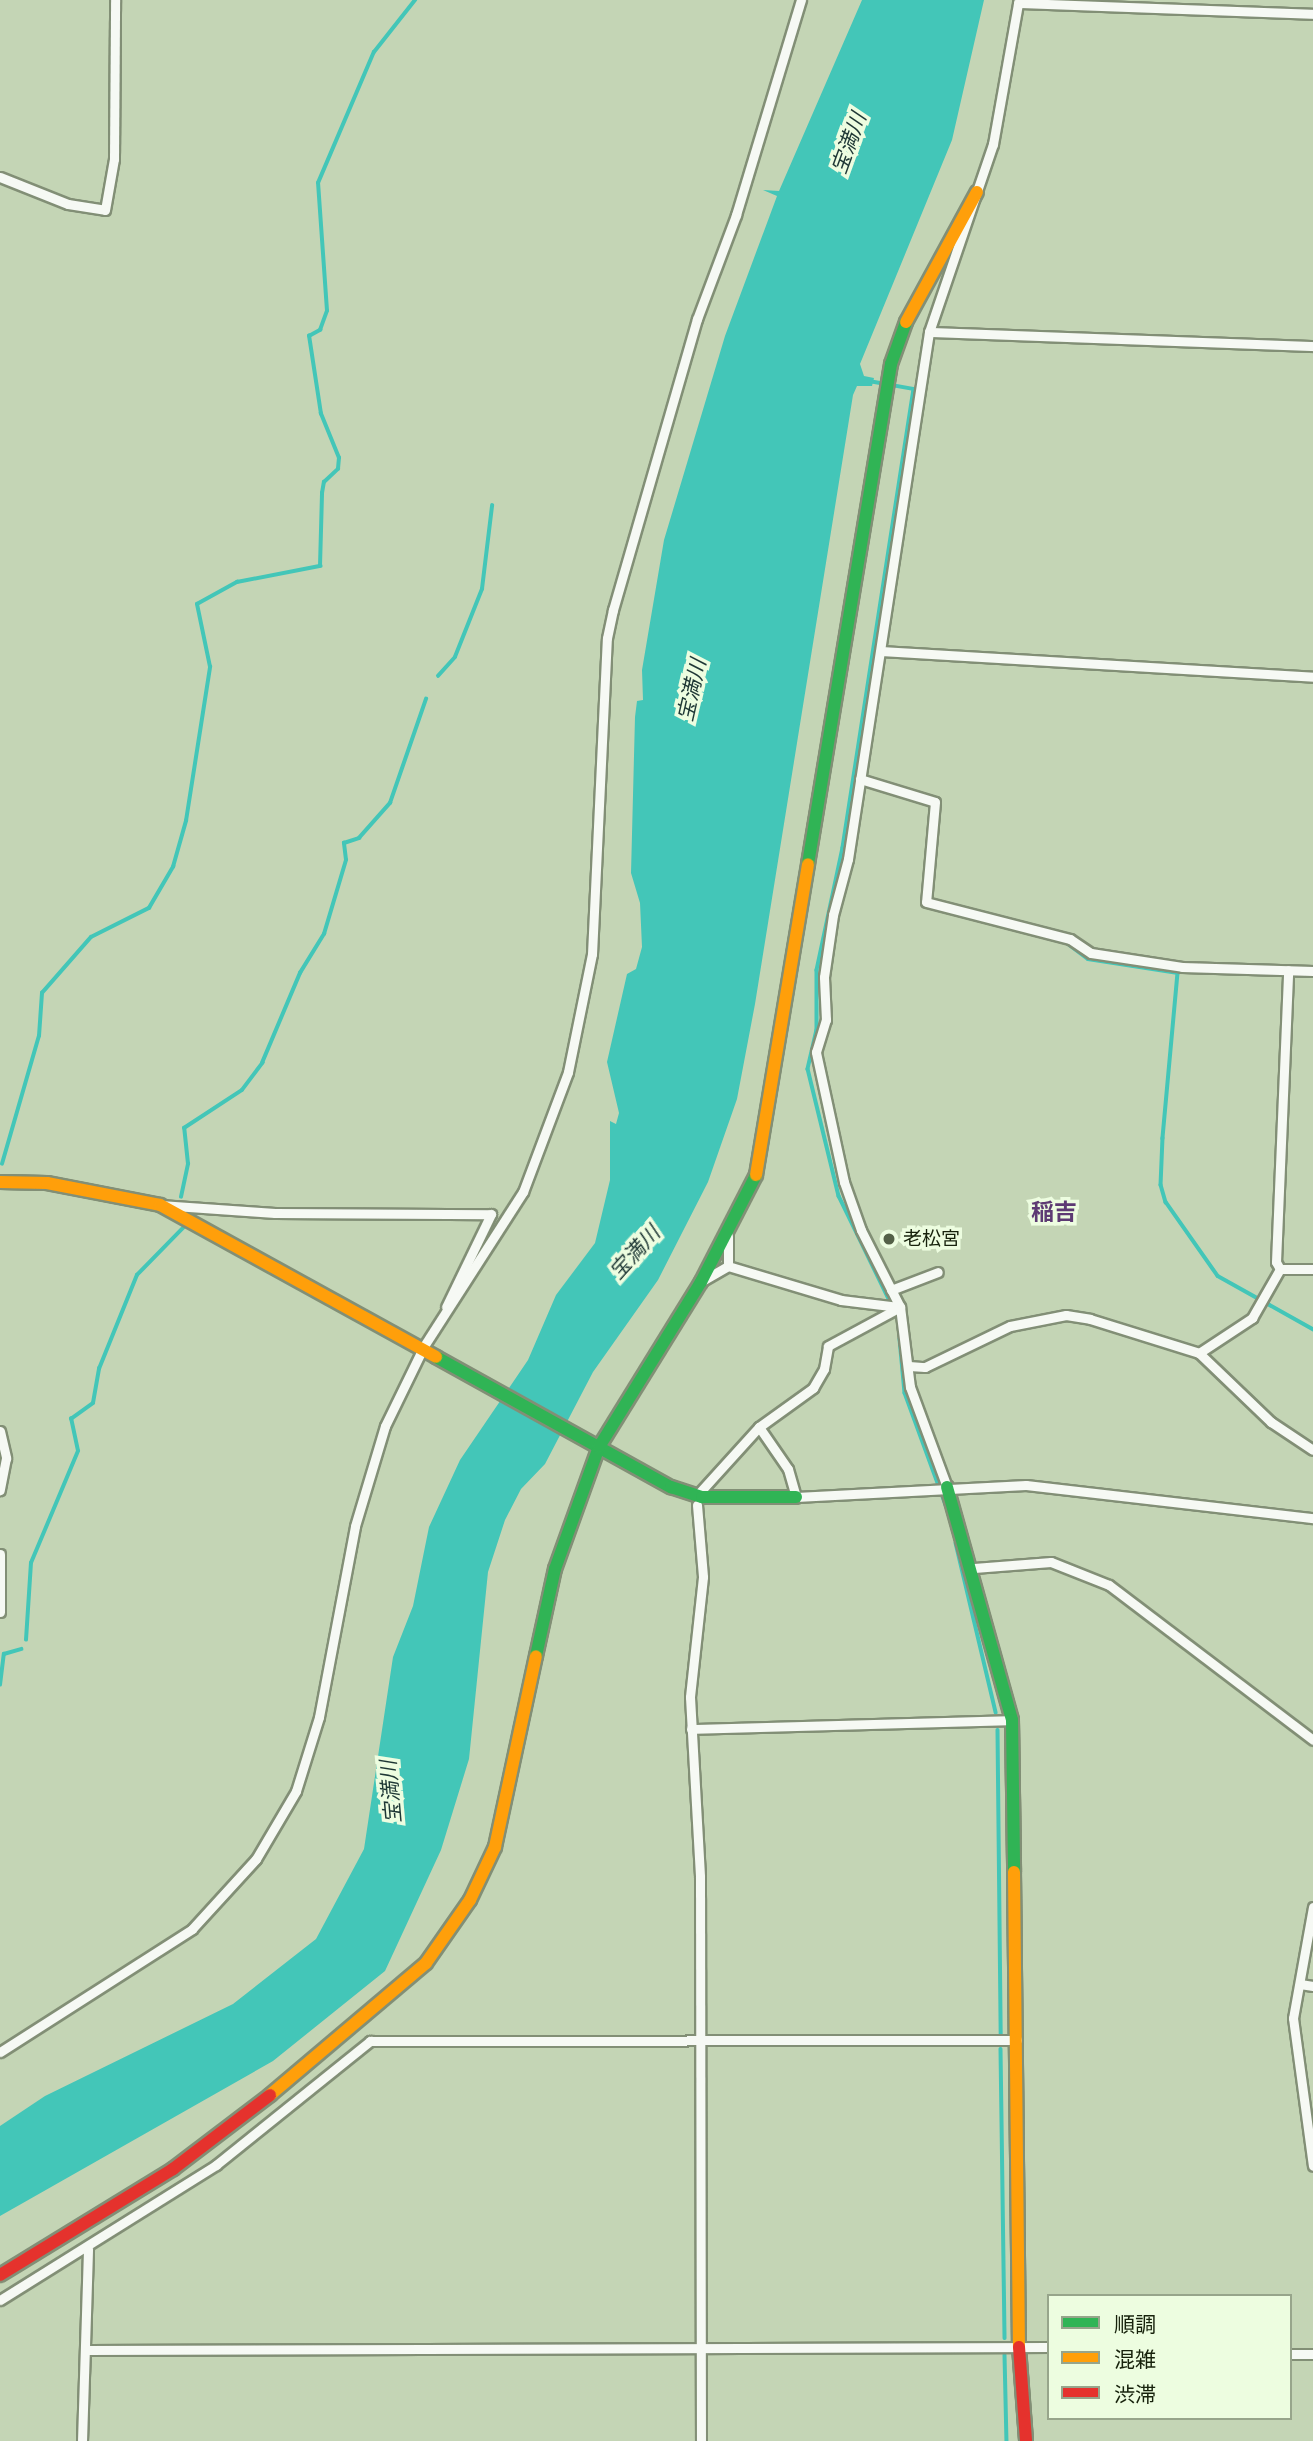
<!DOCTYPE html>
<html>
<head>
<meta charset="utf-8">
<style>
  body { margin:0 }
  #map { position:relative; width:1313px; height:2441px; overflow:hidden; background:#c4d5b5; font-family:"Noto Serif","Noto Sans JP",serif }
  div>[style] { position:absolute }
  .water>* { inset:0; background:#43c6b8 }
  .stream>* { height:3.5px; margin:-1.75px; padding:0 1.75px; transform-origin:1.75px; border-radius:1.75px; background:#43c6b8 }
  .roads { filter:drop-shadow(2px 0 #828f76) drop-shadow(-2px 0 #828f76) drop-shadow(0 2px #828f76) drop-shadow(0 -2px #828f76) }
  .street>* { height:9px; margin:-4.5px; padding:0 4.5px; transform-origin:4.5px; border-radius:4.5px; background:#f6f9f4 }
  .fast>* { height:12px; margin:-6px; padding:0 6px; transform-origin:6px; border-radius:6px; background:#30b455 }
  .slow>* { height:12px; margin:-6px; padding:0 6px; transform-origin:6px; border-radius:6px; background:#ff9f0a }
  .jam>* { height:12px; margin:-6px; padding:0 6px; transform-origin:6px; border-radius:6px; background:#e5322d }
  .dots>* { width:19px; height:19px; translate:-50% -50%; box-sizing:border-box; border:4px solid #edfde0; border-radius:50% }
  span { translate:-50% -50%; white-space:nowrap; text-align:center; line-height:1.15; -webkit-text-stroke:7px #edfde0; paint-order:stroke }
  .poi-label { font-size:19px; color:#17220c }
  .left { translate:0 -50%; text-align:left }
  .water-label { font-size:21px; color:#1e3735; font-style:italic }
  .quarter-label { font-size:23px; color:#5d3a73; font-weight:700 }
  .legend { position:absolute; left:1047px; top:2294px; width:245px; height:126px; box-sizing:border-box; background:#edfde0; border:2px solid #97a58b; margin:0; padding:9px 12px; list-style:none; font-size:21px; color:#17220c }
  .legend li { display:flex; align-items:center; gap:14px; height:35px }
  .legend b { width:35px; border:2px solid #97a58b }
</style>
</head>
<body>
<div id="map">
  <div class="water">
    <i style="clip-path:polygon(862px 0,984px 0,952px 140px,860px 364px,864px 376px,874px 378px,872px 386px,857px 386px,853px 395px,755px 1004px,737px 1099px,708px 1182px,658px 1280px,593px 1372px,545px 1464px,521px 1489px,505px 1520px,488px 1572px,469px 1759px,441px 1850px,385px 1971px,273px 2061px,0 2216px,0 2126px,45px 2096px,233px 2004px,316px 1939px,364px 1849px,393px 1657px,413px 1606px,429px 1527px,460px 1460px,528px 1360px,556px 1295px,595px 1243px,610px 1180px,610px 1121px,616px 1124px,619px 1113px,607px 1062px,627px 974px,636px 969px,642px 947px,640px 903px,631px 873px,635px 717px,637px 701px,643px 700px,642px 670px,664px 540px,725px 336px,777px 196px,763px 190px,779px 191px)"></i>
  </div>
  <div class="stream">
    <i style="left:869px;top:381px;width:46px;rotate:10.1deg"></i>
    <i style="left:914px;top:389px;width:464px;rotate:98.8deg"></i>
    <i style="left:843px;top:848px;width:125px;rotate:102deg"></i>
    <i style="left:817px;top:970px;width:60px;rotate:90deg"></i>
    <i style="left:817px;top:1030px;width:40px;rotate:103deg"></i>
    <i style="left:808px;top:1069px;width:131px;rotate:76.3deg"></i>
    <i style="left:839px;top:1196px;width:114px;rotate:64.1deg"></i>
    <i style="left:438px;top:676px;width:25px;rotate:-48deg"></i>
    <i style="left:455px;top:657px;width:73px;rotate:-68.3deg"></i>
    <i style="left:482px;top:589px;width:84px;rotate:-83.1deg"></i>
    <i style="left:996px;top:924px;width:73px;rotate:15deg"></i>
    <i style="left:1067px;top:943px;width:26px;rotate:37deg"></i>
    <i style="left:1088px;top:959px;width:91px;rotate:8.8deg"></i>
    <i style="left:1178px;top:973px;width:166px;rotate:95.2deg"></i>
    <i style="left:1163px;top:1138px;width:47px;rotate:92.4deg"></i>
    <i style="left:1161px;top:1185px;width:18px;rotate:74deg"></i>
    <i style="left:1166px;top:1202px;width:90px;rotate:54.9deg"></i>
    <i style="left:1218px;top:1276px;width:109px;rotate:29.2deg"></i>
    <i style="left:2px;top:1164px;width:133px;rotate:-73.9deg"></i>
    <i style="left:39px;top:1036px;width:43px;rotate:-86deg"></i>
    <i style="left:42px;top:993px;width:74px;rotate:-48.8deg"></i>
    <i style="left:91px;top:937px;width:65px;rotate:-26.6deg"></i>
    <i style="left:149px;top:908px;width:48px;rotate:-59.7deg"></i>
    <i style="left:173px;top:867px;width:48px;rotate:-74.2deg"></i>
    <i style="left:186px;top:821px;width:156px;rotate:-81.1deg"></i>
    <i style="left:210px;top:667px;width:64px;rotate:-101.7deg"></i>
    <i style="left:197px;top:604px;width:46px;rotate:-28.8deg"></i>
    <i style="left:237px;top:582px;width:85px;rotate:-10.9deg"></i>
    <i style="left:320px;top:566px;width:73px;rotate:-88.4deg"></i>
    <i style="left:322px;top:493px;width:11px;rotate:-80deg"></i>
    <i style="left:324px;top:482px;width:19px;rotate:-43deg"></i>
    <i style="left:338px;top:469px;width:11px;rotate:-85deg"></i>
    <i style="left:339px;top:458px;width:48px;rotate:-112.2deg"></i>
    <i style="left:321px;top:414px;width:79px;rotate:-98.7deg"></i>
    <i style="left:309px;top:336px;width:13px;rotate:-29deg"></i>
    <i style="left:320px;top:330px;width:20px;rotate:-70deg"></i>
    <i style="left:327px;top:311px;width:128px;rotate:-94deg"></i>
    <i style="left:318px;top:183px;width:142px;rotate:-66.9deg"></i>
    <i style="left:374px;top:52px;width:66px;rotate:-51.7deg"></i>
    <i style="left:181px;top:1197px;width:34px;rotate:-78deg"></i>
    <i style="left:188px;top:1164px;width:36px;rotate:-96deg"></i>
    <i style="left:184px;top:1128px;width:69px;rotate:-33.2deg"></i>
    <i style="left:242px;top:1090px;width:34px;rotate:-53deg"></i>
    <i style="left:262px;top:1063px;width:98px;rotate:-67.1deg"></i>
    <i style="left:300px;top:973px;width:46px;rotate:-58.4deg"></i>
    <i style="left:324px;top:934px;width:77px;rotate:-73.4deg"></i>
    <i style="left:346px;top:860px;width:17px;rotate:-97deg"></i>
    <i style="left:344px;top:843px;width:16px;rotate:-18deg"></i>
    <i style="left:359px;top:838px;width:47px;rotate:-48.5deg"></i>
    <i style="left:390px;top:803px;width:110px;rotate:-70.9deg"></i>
    <i style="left:900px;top:1339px;width:54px;rotate:84.7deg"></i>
    <i style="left:905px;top:1393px;width:119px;rotate:69.9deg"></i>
    <i style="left:956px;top:1543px;width:174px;rotate:76.7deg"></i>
    <i style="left:26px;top:1640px;width:77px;rotate:-86.3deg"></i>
    <i style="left:31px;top:1563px;width:121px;rotate:-67.2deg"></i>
    <i style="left:78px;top:1451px;width:33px;rotate:-102deg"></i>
    <i style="left:71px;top:1419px;width:27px;rotate:-36deg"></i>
    <i style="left:93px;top:1403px;width:35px;rotate:-80deg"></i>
    <i style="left:99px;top:1369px;width:101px;rotate:-68deg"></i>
    <i style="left:137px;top:1275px;width:67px;rotate:-45.6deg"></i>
    <i style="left:0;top:1685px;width:31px;rotate:-83deg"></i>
    <i style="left:4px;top:1654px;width:18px;rotate:-16deg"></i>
    <i style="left:998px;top:1730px;width:307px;rotate:89.4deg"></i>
    <i style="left:1001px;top:2049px;width:289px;rotate:89.2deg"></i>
    <i style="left:1005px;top:2355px;width:86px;rotate:88.7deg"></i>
  </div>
  <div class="roads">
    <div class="street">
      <i style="left:0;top:177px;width:73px;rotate:21.7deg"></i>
      <i style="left:68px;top:204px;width:37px;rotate:9deg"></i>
      <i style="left:105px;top:210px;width:52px;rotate:-80deg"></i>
      <i style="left:114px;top:159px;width:159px;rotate:-89.6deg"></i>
      <i style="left:929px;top:332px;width:384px;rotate:2.1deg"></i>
      <i style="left:881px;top:651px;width:433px;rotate:3.4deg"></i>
      <i style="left:860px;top:779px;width:78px;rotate:17deg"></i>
      <i style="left:935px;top:802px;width:100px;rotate:95.1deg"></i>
      <i style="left:926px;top:902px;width:149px;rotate:14.4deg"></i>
      <i style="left:1070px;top:939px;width:25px;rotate:34deg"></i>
      <i style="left:1091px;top:953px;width:92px;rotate:8.7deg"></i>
      <i style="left:1182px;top:967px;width:131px;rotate:1.7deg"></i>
      <i style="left:160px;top:1205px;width:115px;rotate:4deg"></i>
      <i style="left:275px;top:1213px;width:216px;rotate:0.3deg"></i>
      <i style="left:491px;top:1214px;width:103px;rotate:115.8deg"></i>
      <i style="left:728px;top:1266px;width:30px;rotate:-90deg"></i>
      <i style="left:1280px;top:1269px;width:8px;rotate:-120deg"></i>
      <i style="left:1276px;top:1262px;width:292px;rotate:-87.6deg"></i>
      <i style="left:702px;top:1281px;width:30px;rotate:-30deg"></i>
      <i style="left:728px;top:1266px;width:118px;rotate:16.7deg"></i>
      <i style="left:841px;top:1300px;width:58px;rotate:6.9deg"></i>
      <i style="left:891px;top:1290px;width:50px;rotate:-21deg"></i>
      <i style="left:1199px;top:1353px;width:64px;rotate:-33.4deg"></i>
      <i style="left:1252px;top:1318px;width:56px;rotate:-60.3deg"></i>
      <i style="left:1280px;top:1269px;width:33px"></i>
      <i style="left:909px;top:1366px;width:16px;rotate:4deg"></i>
      <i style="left:925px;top:1367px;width:94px;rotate:-25.8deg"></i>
      <i style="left:1010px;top:1326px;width:57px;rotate:-11.1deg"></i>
      <i style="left:1066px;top:1315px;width:24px;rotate:9deg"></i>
      <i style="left:1090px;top:1319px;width:114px;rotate:17.3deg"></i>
      <i style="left:1199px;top:1353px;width:100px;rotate:43.8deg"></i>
      <i style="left:1271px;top:1422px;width:50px;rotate:33.7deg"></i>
      <i style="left:759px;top:1427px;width:51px;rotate:55.4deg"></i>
      <i style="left:788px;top:1469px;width:29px;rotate:74deg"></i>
      <i style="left:796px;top:1497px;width:230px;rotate:-3deg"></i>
      <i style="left:1026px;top:1485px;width:289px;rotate:6.6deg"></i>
      <i style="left:0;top:1431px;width:28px;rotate:77deg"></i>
      <i style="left:6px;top:1458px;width:33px;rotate:101deg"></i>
      <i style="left:947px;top:1487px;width:107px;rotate:-110.3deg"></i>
      <i style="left:910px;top:1387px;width:81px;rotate:-97.1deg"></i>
      <i style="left:900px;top:1307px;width:86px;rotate:-116.9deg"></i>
      <i style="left:861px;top:1230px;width:51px;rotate:-109.5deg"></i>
      <i style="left:844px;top:1182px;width:133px;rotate:-102.2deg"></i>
      <i style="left:816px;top:1052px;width:34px;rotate:-73deg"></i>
      <i style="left:826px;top:1020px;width:43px;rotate:-92.7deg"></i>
      <i style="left:824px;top:977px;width:63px;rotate:-81.7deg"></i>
      <i style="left:833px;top:915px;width:58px;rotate:-75deg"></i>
      <i style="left:848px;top:859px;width:533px;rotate:-81.26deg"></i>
      <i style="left:929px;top:332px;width:199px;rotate:-71.2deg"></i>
      <i style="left:993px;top:144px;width:143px;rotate:-79.9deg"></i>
      <i style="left:1018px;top:3px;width:295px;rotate:2.1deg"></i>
      <i style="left:700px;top:1492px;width:88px;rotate:-47.8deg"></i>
      <i style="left:759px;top:1427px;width:67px;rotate:-35.8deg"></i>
      <i style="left:813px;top:1388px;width:22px;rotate:-60deg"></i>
      <i style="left:824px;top:1369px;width:23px;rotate:-80deg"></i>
      <i style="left:828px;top:1346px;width:82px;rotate:-28.4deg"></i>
      <i style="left:697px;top:1505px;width:72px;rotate:85.2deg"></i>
      <i style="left:703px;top:1577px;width:121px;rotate:96.2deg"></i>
      <i style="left:690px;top:1697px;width:180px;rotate:86.8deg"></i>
      <i style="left:700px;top:1877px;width:564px;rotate:89.9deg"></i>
      <i style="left:0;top:1554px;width:58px;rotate:90deg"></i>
      <i style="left:974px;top:1568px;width:77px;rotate:-4.5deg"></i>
      <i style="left:1051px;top:1562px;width:62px;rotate:21.6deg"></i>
      <i style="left:1109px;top:1585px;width:256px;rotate:37.2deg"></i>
      <i style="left:691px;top:1729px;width:321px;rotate:-1.6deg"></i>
      <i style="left:1313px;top:1907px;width:113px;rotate:100.2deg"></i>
      <i style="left:1293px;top:2018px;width:149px;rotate:82.3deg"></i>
      <i style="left:1300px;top:1984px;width:13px;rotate:9deg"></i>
      <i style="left:0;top:2052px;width:228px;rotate:-32.6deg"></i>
      <i style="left:192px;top:1929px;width:95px;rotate:-47.6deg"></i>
      <i style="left:256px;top:1859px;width:79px;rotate:-59.5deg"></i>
      <i style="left:296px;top:1791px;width:77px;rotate:-72.7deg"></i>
      <i style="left:319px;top:1717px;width:194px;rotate:-79.3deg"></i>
      <i style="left:355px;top:1526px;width:104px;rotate:-73.3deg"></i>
      <i style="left:385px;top:1426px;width:89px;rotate:-64deg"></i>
      <i style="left:424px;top:1346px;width:183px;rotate:-57.3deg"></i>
      <i style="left:523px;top:1192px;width:128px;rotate:-69.4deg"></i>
      <i style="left:568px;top:1072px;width:120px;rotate:-78.5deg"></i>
      <i style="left:592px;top:954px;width:316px;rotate:-87.3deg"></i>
      <i style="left:607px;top:638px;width:29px;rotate:-78deg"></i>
      <i style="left:613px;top:610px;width:303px;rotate:-73.9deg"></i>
      <i style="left:697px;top:319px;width:111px;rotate:-69.4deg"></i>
      <i style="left:736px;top:215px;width:225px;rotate:-73.2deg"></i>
      <i style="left:0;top:2300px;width:255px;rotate:-32deg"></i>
      <i style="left:216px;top:2165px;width:198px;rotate:-38.8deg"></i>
      <i style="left:370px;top:2041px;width:647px;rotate:-0.09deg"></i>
      <i style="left:86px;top:2350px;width:963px;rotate:-0.18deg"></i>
      <i style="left:1290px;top:2354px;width:23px"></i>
      <i style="left:82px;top:2441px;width:192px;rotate:-88.2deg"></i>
    </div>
    <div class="fast">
      <i style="left:808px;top:864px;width:507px;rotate:-80.57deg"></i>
      <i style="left:891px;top:364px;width:45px;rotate:-70.3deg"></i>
      <i style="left:436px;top:1357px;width:269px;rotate:29deg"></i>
      <i style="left:671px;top:1487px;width:33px;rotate:18deg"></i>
      <i style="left:702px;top:1497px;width:94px"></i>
      <i style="left:947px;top:1487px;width:242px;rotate:74.4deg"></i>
      <i style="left:1012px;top:1720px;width:152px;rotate:89.2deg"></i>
      <i style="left:536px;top:1656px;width:89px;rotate:-77.7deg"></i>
      <i style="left:555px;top:1569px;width:130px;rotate:-70.2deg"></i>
      <i style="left:599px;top:1447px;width:194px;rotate:-58.3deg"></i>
      <i style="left:701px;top:1282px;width:120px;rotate:-62.8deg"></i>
    </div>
    <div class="slow">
      <i style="left:906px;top:322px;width:148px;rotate:-61.4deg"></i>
      <i style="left:756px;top:1175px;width:315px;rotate:-80.5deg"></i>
      <i style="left:0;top:1182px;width:47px;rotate:1.2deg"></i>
      <i style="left:47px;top:1183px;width:115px;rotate:11deg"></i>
      <i style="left:160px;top:1205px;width:315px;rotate:28.8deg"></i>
      <i style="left:1014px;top:1872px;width:475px;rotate:89.4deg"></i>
      <i style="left:270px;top:2095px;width:204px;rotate:-40.2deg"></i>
      <i style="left:426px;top:1963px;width:77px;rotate:-55.1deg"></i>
      <i style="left:470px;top:1900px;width:59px;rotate:-64.7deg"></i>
      <i style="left:495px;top:1847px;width:195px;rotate:-77.9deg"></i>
    </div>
    <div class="jam">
      <i style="left:0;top:2275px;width:203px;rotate:-31.5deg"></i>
      <i style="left:173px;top:2169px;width:122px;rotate:-37.3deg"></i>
      <i style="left:1019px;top:2347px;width:94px;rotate:85.7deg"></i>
    </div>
  </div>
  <div class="dots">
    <i style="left:889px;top:1239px;background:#546147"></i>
  </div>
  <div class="poi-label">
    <span class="left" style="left:903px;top:1239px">老松宮</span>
  </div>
  <div class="water-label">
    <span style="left:848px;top:143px;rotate:-70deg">宝満川</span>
    <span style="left:691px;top:690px;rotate:-77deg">宝満川</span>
    <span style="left:634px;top:1252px;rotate:-48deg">宝満川</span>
    <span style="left:390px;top:1792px;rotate:-95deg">宝満川</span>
  </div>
  <div class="quarter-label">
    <span style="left:1054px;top:1211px">稲吉</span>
  </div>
  <ul class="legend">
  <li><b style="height:9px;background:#30b455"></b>順調</li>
  <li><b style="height:9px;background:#ff9f0a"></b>混雑</li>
  <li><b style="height:9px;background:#e5322d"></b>渋滞</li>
  </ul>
</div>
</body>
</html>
